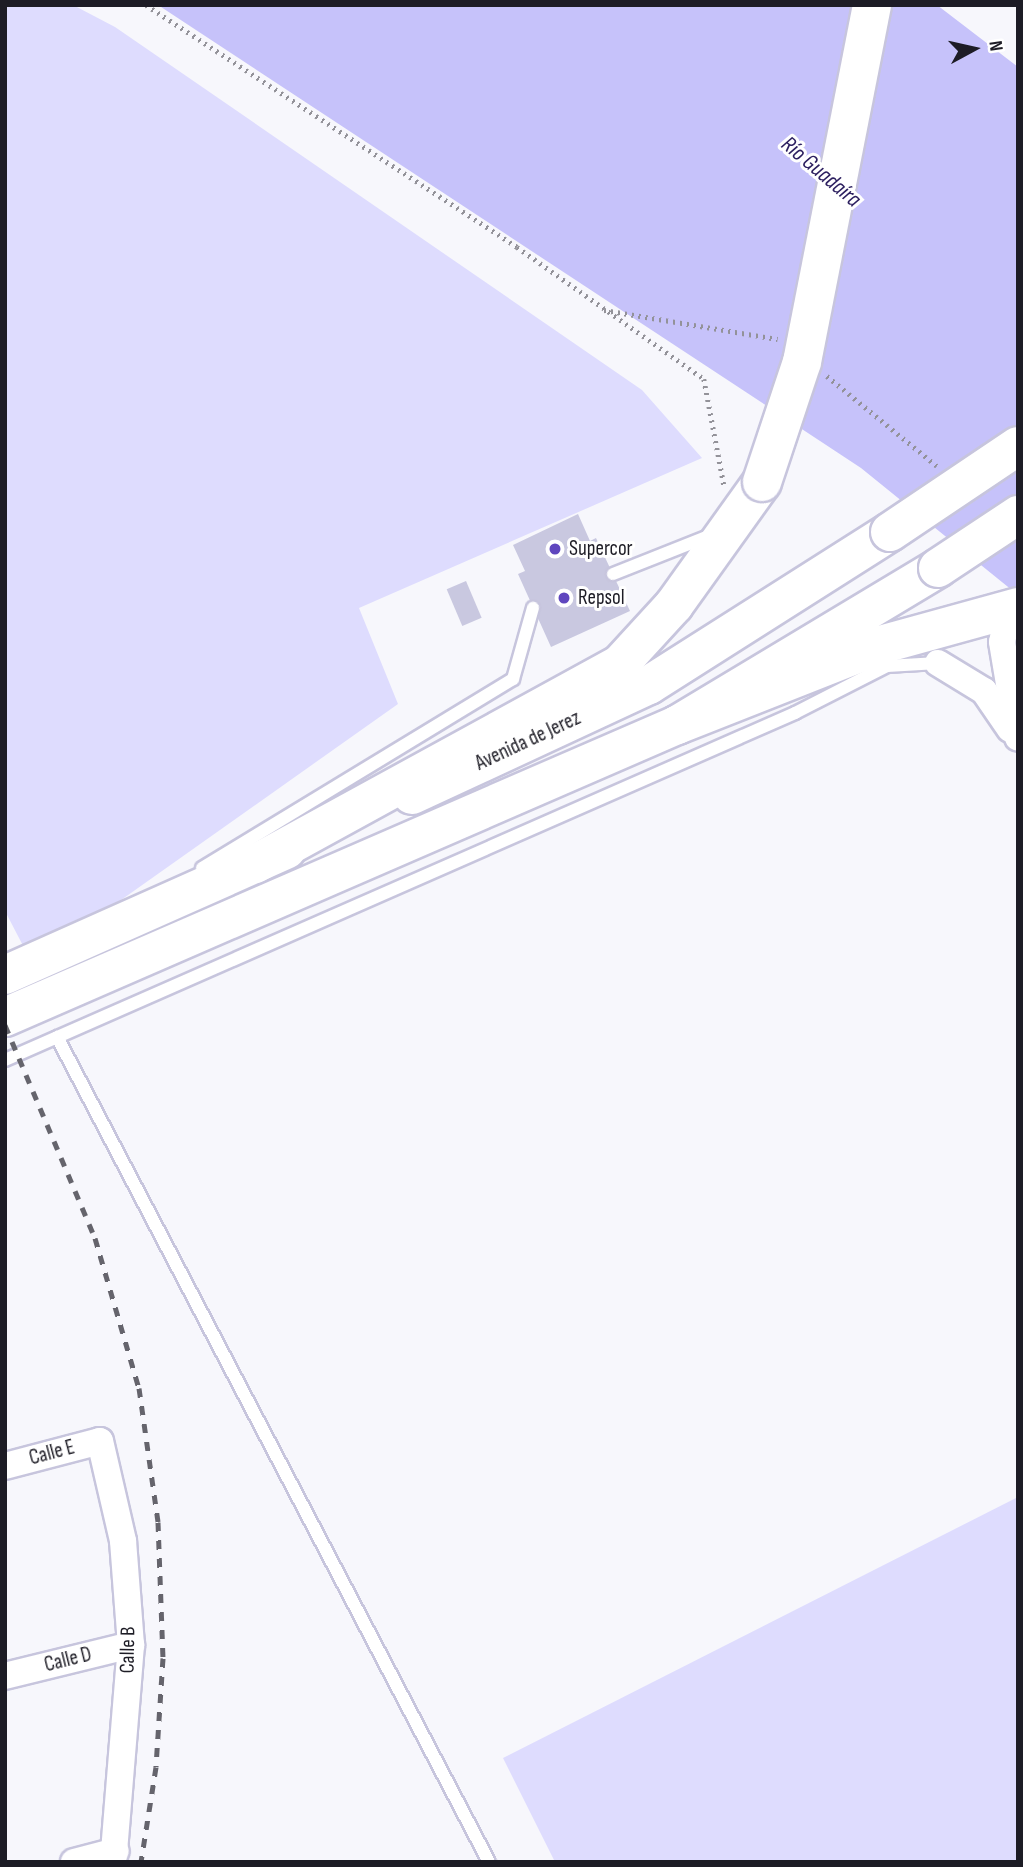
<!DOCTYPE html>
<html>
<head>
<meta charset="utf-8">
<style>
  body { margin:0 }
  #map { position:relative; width:1023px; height:1867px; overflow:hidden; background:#f7f7fc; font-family:"Sofia Sans Condensed",sans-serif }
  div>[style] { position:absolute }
  .green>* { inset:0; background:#dedcfe }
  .water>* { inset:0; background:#c6c2fa }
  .building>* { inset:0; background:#c9c8e0; transform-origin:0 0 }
  .path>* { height:4.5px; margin-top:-2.25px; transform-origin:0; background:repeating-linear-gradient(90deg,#939299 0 2px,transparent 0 7px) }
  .roads { filter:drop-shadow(2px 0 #c7c5dd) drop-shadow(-2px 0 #c7c5dd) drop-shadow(0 2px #c7c5dd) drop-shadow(0 -2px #c7c5dd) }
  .service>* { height:12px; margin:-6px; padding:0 6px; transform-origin:6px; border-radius:6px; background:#fff }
  .minor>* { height:26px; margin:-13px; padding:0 13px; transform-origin:13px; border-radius:13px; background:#fff }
  .primary>* { height:38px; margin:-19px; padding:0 19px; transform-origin:19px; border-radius:19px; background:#fff }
  .motorway>* { height:38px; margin:-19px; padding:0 19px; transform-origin:19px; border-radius:19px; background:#fff }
  .rail>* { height:5px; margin-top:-2.5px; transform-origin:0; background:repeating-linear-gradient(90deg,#65646c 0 9px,transparent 0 18px) }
  .bridges { filter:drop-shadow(2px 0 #c7c5dd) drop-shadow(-2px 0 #c7c5dd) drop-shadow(0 2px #c7c5dd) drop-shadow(0 -2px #c7c5dd) }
  .primary-bridge>* { height:38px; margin:-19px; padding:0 19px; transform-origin:19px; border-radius:19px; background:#fff }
  .motorway-bridge>* { height:38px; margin:-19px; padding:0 19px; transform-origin:19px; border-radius:19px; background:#fff }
  .dots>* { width:19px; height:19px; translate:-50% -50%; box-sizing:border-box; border:4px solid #fff; border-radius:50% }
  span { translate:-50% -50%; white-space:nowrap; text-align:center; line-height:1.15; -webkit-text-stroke:6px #fff; paint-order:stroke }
  .poi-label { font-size:21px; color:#1d1c25 }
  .left { translate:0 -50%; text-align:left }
  .street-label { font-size:21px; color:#1d1c25 }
  .water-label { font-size:23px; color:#2d2060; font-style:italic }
  .frame { position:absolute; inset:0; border:7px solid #1d1c25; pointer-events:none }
  .north { position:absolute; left:939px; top:14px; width:70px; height:70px; -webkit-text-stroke:5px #fff; paint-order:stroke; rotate:82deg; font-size:19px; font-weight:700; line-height:28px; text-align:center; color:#1d1c25 }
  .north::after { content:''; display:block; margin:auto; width:24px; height:32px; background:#1d1c25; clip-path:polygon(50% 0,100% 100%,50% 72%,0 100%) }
</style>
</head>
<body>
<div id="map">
  <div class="green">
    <i style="clip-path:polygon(5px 5px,73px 5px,115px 27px,642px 390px,702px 458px,359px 608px,398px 704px,32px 963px,5px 911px)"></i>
    <i style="clip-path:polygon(1018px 1497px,1018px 1862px,555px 1862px,503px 1758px)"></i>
  </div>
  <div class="water">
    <i style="clip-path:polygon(158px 5px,937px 5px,1018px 67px,1018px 595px,861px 468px)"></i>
  </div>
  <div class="building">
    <i style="clip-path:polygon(578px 514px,590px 541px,596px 538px,630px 611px,551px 647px,518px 574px,525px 571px,513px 545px)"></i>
    <i style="left:466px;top:581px;width:40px;height:21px;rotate:67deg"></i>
  </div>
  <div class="path">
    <i style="left:146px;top:5px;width:443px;rotate:33.1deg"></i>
    <i style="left:517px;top:247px;width:229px;rotate:35.2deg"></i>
    <i style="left:704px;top:379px;width:108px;rotate:79.3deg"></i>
    <i style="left:604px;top:310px;width:176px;rotate:9.5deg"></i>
    <i style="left:827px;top:376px;width:142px;rotate:39.3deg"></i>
  </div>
  <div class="roads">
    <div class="service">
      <i style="left:613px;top:574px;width:103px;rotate:-21.6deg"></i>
      <i style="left:202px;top:868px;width:364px;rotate:-31.3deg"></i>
      <i style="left:513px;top:679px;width:74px;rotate:-74.3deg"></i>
      <i style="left:57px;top:1037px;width:931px;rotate:62.36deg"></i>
      <i style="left:5px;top:1060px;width:863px;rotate:-23.71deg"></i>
      <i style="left:795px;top:713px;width:103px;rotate:-27.1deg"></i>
      <i style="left:887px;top:666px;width:51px;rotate:-3.4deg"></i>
    </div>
    <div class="minor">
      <i style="left:1018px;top:614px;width:14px;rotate:146deg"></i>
      <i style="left:1006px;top:622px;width:20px;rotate:101deg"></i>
      <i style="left:1002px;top:642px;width:97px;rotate:80.5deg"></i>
      <i style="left:938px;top:663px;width:54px;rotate:31.3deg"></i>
      <i style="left:984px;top:691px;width:46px;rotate:55.6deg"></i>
      <i style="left:5px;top:1466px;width:98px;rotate:-14.7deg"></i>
      <i style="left:100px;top:1441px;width:103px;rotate:77deg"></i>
      <i style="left:123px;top:1541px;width:104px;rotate:85.6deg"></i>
      <i style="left:131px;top:1645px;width:218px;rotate:94.7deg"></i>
      <i style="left:5px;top:1676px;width:130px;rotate:-13.8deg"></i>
      <i style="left:74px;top:1862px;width:43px;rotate:-14.7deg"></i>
    </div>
    <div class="primary">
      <i style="left:412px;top:795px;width:261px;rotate:-24.9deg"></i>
      <i style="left:649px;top:685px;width:285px;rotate:-32.4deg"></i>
      <i style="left:5px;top:975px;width:308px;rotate:-24deg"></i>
      <i style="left:5px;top:1017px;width:733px;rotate:-23.49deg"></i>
      <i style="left:677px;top:725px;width:305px;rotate:-31deg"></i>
    </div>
    <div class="motorway">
      <i style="left:677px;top:725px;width:218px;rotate:-21.5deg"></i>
      <i style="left:880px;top:645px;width:143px;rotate:-15.4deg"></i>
      <i style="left:255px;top:864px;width:416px;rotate:-28.7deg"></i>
      <i style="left:620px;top:664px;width:80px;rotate:-47.5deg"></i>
      <i style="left:674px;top:605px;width:151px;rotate:-54.4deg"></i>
    </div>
  </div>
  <div class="rail">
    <i style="left:5px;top:1025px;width:231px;rotate:67.1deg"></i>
    <i style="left:95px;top:1238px;width:156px;rotate:73.7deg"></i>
    <i style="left:139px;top:1388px;width:135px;rotate:81.9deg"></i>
    <i style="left:158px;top:1522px;width:136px;rotate:87.9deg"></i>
    <i style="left:163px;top:1658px;width:109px;rotate:93.7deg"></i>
    <i style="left:156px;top:1767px;width:96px;rotate:99deg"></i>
  </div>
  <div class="bridges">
    <div class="primary-bridge">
      <i style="left:890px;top:532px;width:154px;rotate:-33.9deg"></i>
      <i style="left:938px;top:568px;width:96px;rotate:-33.5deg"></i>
    </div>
    <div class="motorway-bridge">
      <i style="left:762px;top:482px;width:126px;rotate:-71.6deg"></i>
      <i style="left:802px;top:362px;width:364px;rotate:-78.9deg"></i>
    </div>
  </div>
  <div class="dots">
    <i style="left:555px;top:549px;background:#5f46be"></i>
    <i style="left:564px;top:598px;background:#5f46be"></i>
  </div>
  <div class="poi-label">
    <span class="left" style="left:569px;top:549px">Supercor</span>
    <span class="left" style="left:578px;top:598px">Repsol</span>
  </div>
  <div class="street-label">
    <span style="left:528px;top:741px;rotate:-25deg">Avenida de Jerez</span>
    <span style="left:52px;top:1453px;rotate:-15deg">Calle E</span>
    <span style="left:128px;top:1650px;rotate:-89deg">Calle B</span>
    <span style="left:68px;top:1660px;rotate:-14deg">Calle D</span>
  </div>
  <div class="water-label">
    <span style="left:821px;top:172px;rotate:40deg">Río Guadaíra</span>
  </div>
  <div class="frame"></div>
  <div class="north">N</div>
</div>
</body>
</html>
